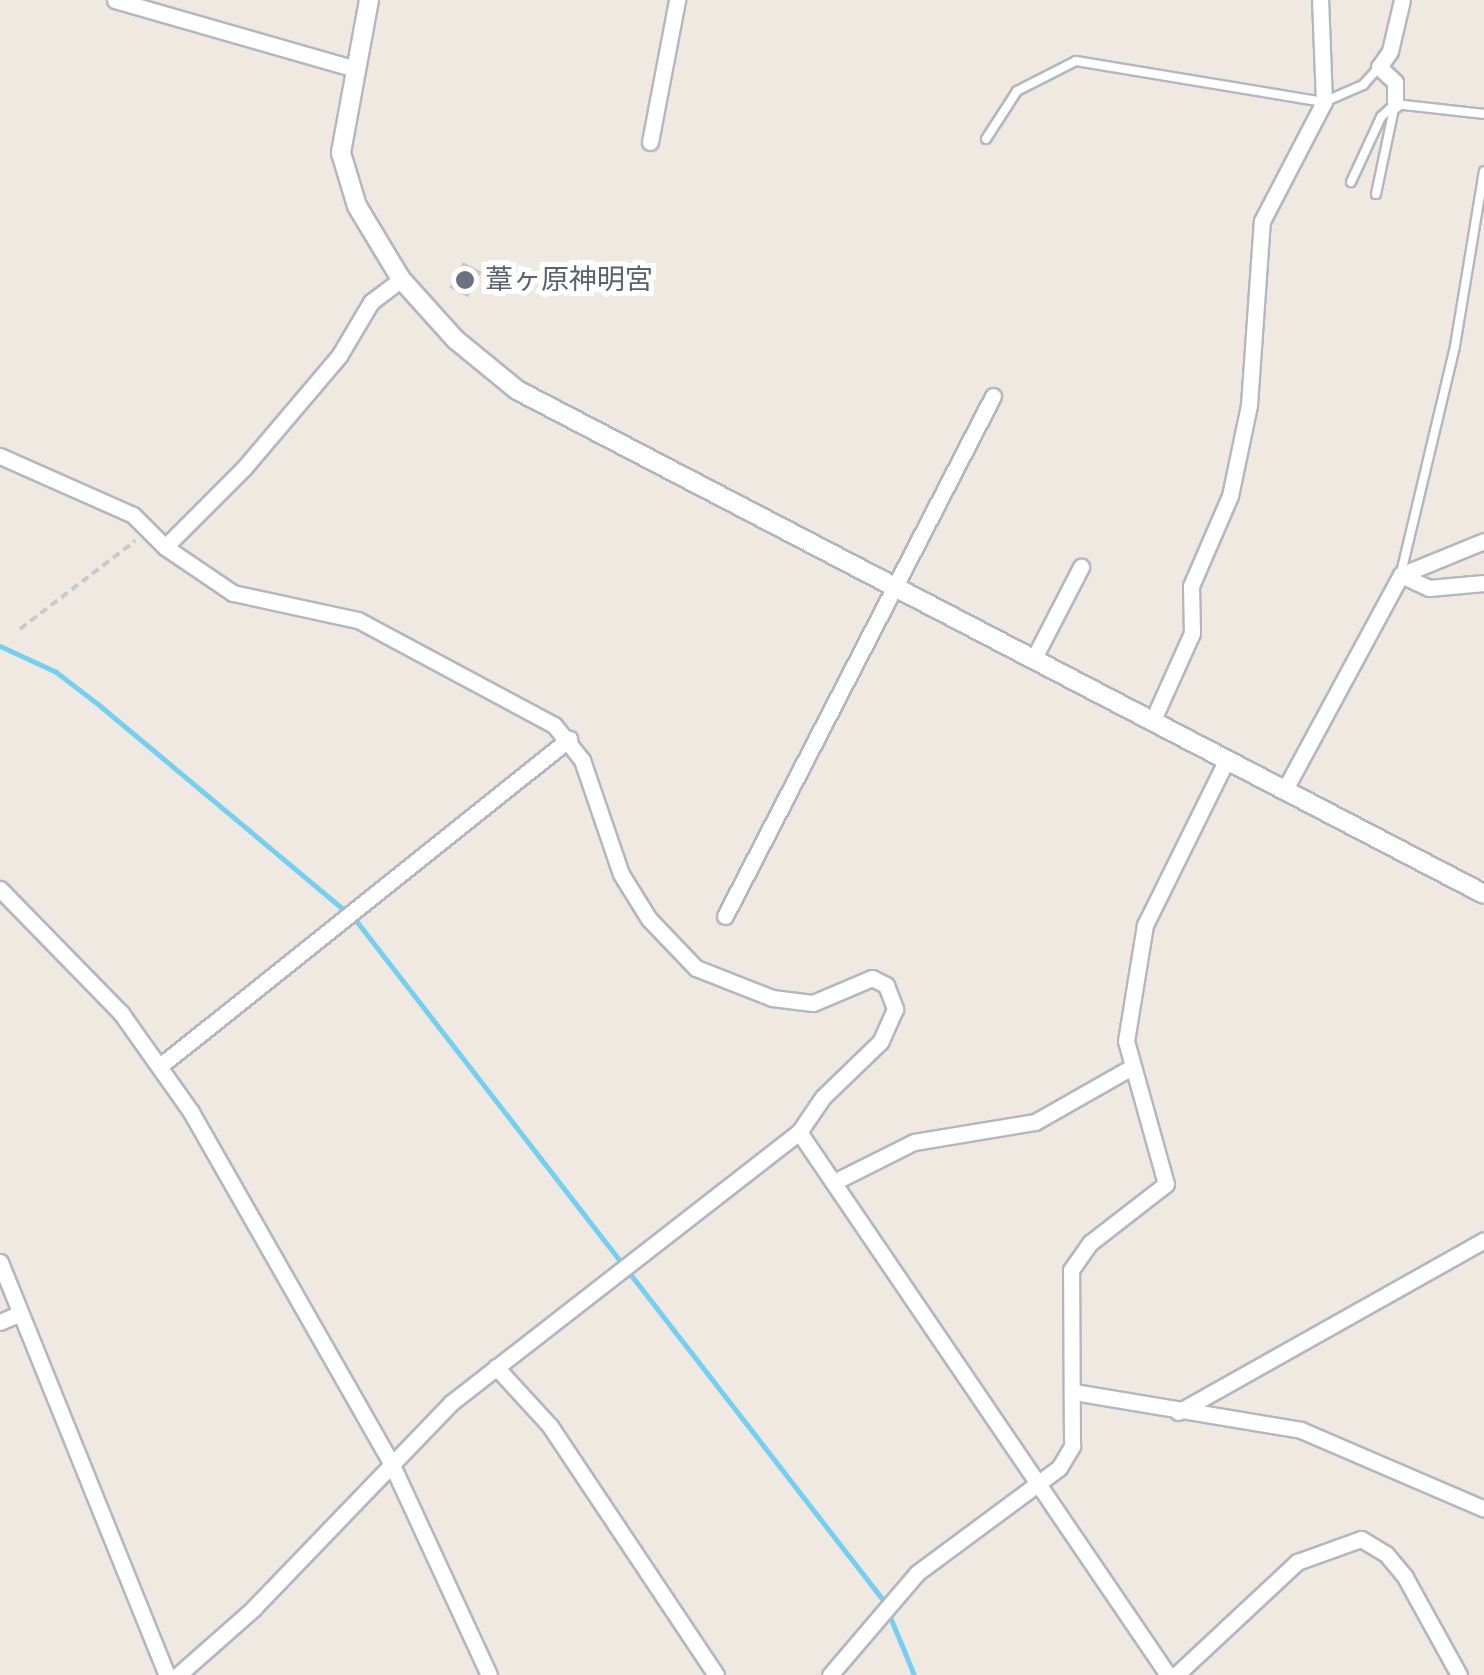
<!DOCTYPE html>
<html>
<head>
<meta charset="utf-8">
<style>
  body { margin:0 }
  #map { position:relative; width:1484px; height:1675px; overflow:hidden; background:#efe9e1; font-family:Rubik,"Noto Sans JP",sans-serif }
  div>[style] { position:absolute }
  .stream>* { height:5px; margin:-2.5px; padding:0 2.5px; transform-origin:2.5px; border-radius:2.5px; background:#75cff0 }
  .building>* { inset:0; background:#cbc7bf; transform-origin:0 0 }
  .path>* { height:4px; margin-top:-2px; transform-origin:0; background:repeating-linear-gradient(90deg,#c9c9c9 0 8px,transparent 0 13px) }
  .roads { filter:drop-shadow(2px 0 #b4b7c1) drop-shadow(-2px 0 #b4b7c1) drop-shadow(0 2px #b4b7c1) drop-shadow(0 -2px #b4b7c1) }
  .service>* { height:8px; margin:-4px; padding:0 4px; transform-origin:4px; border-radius:4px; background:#fff }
  .minor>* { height:15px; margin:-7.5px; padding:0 7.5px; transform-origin:7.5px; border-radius:7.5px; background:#fff }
  .tertiary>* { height:18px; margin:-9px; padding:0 9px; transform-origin:9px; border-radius:9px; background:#fff }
  .dots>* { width:28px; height:28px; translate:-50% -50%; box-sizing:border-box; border:5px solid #fff; border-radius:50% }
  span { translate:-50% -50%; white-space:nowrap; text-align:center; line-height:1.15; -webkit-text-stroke:10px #fff; paint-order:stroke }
  .worship-label { font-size:28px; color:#5b616d }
  .left { translate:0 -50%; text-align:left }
</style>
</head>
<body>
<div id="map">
  <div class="stream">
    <i style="left:0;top:646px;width:62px;rotate:24.9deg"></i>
    <i style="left:56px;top:672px;width:54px;rotate:37.5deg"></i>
    <i style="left:99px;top:705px;width:332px;rotate:39.9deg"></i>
    <i style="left:354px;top:918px;width:863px;rotate:52.2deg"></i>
    <i style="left:883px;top:1600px;width:81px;rotate:67.5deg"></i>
  </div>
  <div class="building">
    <i style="left:463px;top:262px;width:21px;height:29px;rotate:28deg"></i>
  </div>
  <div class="path">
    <i style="left:20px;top:629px;width:145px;rotate:-37.4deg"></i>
  </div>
  <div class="roads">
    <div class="service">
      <i style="left:986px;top:139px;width:57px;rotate:-57.1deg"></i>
      <i style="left:1017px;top:91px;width:66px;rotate:-27deg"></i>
      <i style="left:1076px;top:61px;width:251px;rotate:9.4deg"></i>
      <i style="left:1324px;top:102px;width:43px;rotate:-23.6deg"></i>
      <i style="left:1363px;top:85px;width:24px;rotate:-48deg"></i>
      <i style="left:1351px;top:182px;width:72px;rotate:-65.2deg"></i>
      <i style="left:1381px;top:117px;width:19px;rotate:-43deg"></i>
      <i style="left:1395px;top:104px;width:90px;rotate:6.4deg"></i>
      <i style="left:1376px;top:194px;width:92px;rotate:-78.1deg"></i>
      <i style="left:1401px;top:573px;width:233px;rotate:-76.6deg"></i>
      <i style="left:1455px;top:346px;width:177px;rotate:-80.6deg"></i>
    </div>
    <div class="minor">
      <i style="left:115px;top:0;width:251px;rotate:16deg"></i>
      <i style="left:1395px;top:104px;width:22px;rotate:-90deg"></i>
      <i style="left:1395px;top:82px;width:22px;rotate:-137deg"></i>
      <i style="left:1379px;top:67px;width:19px;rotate:-55deg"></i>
      <i style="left:1390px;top:51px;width:52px;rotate:-76.8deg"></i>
      <i style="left:650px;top:142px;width:145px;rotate:-79.2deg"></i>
      <i style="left:0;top:456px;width:145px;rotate:23.9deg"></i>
      <i style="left:133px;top:515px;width:45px;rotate:45deg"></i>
      <i style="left:165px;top:547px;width:82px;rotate:34.1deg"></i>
      <i style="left:233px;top:593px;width:128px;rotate:12.2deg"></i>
      <i style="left:358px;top:620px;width:222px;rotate:28.2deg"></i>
      <i style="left:554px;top:725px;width:45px;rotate:51.3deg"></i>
      <i style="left:582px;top:760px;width:120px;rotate:71.1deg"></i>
      <i style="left:621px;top:874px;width:53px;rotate:58.1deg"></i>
      <i style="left:649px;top:919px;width:68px;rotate:46.2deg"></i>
      <i style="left:696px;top:968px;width:82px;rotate:21.5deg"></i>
      <i style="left:772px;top:998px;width:41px;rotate:7deg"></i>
      <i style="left:813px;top:1003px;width:64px;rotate:-23deg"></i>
      <i style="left:872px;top:978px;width:16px;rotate:27deg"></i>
      <i style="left:886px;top:985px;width:26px;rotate:69deg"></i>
      <i style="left:895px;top:1009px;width:36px;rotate:114deg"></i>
      <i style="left:880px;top:1042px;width:79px;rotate:136deg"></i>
      <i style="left:823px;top:1097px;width:42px;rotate:124.4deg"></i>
      <i style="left:799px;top:1132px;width:441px;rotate:142.1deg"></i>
      <i style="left:451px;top:1403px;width:284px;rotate:133.9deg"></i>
      <i style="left:254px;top:1608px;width:101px;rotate:138.6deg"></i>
      <i style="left:165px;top:547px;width:112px;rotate:-45deg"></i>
      <i style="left:244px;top:468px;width:147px;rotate:-49.7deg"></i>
      <i style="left:339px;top:356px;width:63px;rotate:-59.3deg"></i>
      <i style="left:371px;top:302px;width:38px;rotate:-37deg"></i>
      <i style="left:1401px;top:575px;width:90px;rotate:-22.3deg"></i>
      <i style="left:1401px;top:575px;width:31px;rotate:25deg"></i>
      <i style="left:1429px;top:588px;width:55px;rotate:-5.2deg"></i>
      <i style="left:1033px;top:660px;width:105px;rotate:-62.7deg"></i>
      <i style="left:1152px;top:722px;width:98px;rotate:-65.8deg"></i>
      <i style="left:1192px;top:633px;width:47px;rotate:-91.2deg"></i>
      <i style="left:1191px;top:586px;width:98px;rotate:-66.6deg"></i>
      <i style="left:1230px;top:496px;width:93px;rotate:-78.2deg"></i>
      <i style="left:1249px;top:405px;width:184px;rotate:-86deg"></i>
      <i style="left:1262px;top:221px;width:134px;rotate:-62.5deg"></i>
      <i style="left:1324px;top:102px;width:102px;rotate:-92.2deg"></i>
      <i style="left:1284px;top:791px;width:246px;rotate:-61.6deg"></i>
      <i style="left:0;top:889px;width:173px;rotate:45.7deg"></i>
      <i style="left:121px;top:1013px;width:121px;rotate:54.7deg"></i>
      <i style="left:191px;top:1112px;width:406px;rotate:60.3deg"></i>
      <i style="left:392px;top:1465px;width:231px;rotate:65.2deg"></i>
      <i style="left:725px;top:916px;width:585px;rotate:-62.73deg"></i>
      <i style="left:160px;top:1066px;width:524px;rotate:-38.64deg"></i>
      <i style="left:799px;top:1132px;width:657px;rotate:55.8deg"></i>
      <i style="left:834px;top:1182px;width:89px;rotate:-26.6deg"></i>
      <i style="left:914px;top:1142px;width:123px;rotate:-9.4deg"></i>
      <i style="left:1035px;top:1122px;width:109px;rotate:-29.6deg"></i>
      <i style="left:0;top:1262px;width:445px;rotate:68deg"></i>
      <i style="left:0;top:1322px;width:22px;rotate:-24deg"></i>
      <i style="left:496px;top:1367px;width:80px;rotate:47.5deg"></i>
      <i style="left:550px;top:1426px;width:299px;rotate:56.3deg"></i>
      <i style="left:1074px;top:1392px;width:230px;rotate:9.5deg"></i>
      <i style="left:1301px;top:1430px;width:199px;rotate:23.3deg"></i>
      <i style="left:1178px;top:1412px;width:351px;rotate:-29.3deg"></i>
      <i style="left:830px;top:1675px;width:134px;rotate:-49.5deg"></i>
      <i style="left:917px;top:1573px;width:177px;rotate:-36.5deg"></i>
      <i style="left:1059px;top:1468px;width:26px;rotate:-59deg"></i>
      <i style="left:1072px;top:1446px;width:176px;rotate:-90.3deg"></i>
      <i style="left:1071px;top:1270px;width:33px;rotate:-55deg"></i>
      <i style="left:1090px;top:1243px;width:96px;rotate:-37.8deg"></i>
      <i style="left:1166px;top:1184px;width:148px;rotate:-105.6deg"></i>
      <i style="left:1126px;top:1041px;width:118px;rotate:-80.7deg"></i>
      <i style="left:1145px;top:925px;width:183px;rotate:-63.7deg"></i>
      <i style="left:1176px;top:1675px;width:166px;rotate:-43deg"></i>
      <i style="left:1297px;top:1562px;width:68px;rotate:-19.8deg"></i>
      <i style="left:1361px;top:1539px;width:29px;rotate:31deg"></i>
      <i style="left:1386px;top:1554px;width:30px;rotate:50deg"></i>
      <i style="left:1405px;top:1577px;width:112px;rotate:61.1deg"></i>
    </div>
    <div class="tertiary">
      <i style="left:369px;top:0;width:156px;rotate:100.4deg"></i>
      <i style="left:341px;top:153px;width:55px;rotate:73.2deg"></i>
      <i style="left:357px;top:206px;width:85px;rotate:58.9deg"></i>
      <i style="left:401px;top:279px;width:82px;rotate:48deg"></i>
      <i style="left:456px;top:340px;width:79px;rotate:39.3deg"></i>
      <i style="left:517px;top:390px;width:1090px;rotate:27.53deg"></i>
    </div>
  </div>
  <div class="dots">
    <i style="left:465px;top:280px;background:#6b7280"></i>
  </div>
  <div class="worship-label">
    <span class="left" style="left:485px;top:280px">葦ヶ原神明宮</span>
  </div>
</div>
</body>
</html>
